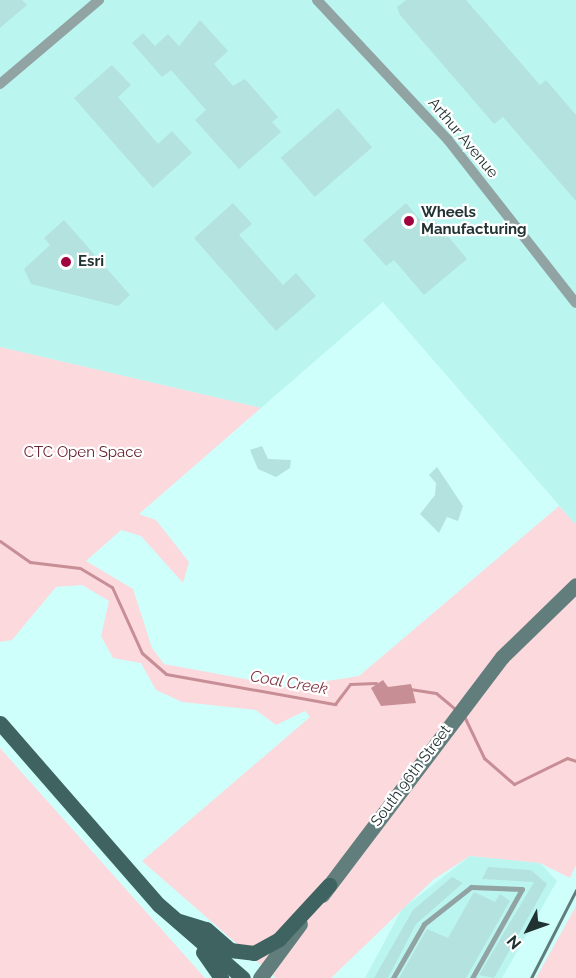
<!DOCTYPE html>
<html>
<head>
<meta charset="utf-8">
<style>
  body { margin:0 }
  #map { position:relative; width:576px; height:978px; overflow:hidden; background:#cffffb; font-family:Raleway,sans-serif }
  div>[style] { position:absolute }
  .built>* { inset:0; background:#bbf5f0 }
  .green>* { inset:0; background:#fbd9dd }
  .water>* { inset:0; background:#c88e96 }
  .stream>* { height:3px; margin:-1.5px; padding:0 1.5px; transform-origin:1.5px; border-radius:1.5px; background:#c88e96 }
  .building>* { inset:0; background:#b3e2df; transform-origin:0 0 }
  .lane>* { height:5px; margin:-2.5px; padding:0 2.5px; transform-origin:2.5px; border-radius:2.5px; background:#91a4a3 }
  .street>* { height:10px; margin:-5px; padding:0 5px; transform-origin:5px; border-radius:5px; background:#91a4a3 }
  .secondary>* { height:15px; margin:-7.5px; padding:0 7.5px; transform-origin:7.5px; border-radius:7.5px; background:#617e7c }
  .primary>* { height:15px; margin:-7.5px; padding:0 7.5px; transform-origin:7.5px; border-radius:7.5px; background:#3f6361 }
  .rail>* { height:3px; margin:-1.5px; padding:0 1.5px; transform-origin:1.5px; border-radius:1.5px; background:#607d7b }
  .dots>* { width:16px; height:16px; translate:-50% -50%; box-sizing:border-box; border:3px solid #fff; border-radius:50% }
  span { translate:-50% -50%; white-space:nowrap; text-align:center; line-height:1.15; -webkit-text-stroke:4.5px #fff; paint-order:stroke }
  .street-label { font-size:15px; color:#203231 }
  .poi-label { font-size:15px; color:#203231; font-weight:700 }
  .left { translate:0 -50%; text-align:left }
  .park-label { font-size:15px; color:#672130 }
  .water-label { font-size:16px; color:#823a47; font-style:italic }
  .north { position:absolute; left:498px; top:900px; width:60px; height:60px; -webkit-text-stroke:4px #fff; paint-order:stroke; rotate:229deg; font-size:16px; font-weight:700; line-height:24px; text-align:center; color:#203231 }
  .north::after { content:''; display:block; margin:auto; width:21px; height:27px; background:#203231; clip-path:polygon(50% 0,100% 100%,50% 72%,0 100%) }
</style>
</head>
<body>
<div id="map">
  <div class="built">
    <i style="clip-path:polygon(0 0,576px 0,576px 525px,383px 302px,261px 408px,0 347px)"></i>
    <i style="clip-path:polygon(470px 856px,540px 863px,557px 881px,502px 978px,365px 978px,402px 909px)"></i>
  </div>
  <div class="green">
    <i style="clip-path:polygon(0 347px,261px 408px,139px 514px,156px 520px,189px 562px,183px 583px,141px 536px,121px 530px,86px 561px,133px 589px,152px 648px,164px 664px,310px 691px,315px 683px,359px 676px,559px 506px,576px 525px,576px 865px,570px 878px,540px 863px,470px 856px,434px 879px,331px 978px,276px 978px,142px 861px,310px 717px,305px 711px,276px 725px,256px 710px,182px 702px,156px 690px,141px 663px,113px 658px,101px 636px,109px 601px,82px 585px,56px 587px,12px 640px,0 642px)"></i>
    <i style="clip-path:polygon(0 748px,205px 978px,0 978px)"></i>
    <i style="clip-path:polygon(576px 905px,576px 978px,536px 978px,575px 908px)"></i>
  </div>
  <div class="water">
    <i style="clip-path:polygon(383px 680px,388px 687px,411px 684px,416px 703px,381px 706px,371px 688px)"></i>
  </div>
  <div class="stream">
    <i style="left:0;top:541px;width:37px;rotate:35deg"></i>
    <i style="left:30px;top:562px;width:50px;rotate:6.8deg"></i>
    <i style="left:80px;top:568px;width:37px;rotate:31deg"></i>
    <i style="left:112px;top:587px;width:72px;rotate:65.6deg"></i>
    <i style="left:142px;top:653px;width:32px;rotate:41deg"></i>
    <i style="left:166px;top:674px;width:172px;rotate:10.1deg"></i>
    <i style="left:335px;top:704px;width:25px;rotate:-53deg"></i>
    <i style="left:350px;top:684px;width:26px;rotate:-2deg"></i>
    <i style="left:410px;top:689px;width:26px;rotate:9deg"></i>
    <i style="left:436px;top:693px;width:26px;rotate:40deg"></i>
    <i style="left:464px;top:716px;width:47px;rotate:64.5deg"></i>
    <i style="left:484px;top:758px;width:40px;rotate:41deg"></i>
    <i style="left:514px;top:784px;width:59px;rotate:-26.1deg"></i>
    <i style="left:567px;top:758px;width:9px;rotate:18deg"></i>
  </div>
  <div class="building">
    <i style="clip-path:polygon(0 0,22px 0,27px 5px,0 28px)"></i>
    <i style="clip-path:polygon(406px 0,466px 0,540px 85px,546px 80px,576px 115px,576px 201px,503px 117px,494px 124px,400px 15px,397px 7px)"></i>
    <i style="clip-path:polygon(200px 20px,228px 51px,214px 64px,233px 86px,245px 79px,278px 117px,272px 122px,281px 132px,239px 169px,195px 120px,206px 110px,171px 70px,162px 77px,132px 43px,143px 33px,155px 46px,168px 34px,179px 46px)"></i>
    <i style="clip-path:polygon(112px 65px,131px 85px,118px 97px,158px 144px,172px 131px,192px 153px,153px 188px,74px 98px)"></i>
    <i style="left:338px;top:108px;width:52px;height:76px;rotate:49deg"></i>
    <i style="clip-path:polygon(233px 203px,252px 224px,239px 235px,283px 285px,296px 273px,316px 296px,276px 331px,194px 238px)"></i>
    <i style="clip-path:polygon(406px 203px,428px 229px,436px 222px,467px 259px,424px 295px,394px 260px,386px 266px,363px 240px)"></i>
    <i style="clip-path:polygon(64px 220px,130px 295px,118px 306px,31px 284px,24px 269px,50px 245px,44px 238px)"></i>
    <i style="clip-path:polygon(262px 446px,268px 459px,291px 460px,290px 468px,276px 477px,258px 469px,250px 450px)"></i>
    <i style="clip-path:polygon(437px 467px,463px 506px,458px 521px,447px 517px,439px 533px,420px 514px,435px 495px,436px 483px,429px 475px)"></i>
    <i style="clip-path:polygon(488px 867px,531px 870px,547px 884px,494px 978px,479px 975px,534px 882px,482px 879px)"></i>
    <i style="clip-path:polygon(452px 877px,463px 883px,416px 924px,388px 978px,374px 978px,413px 910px)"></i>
    <i style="clip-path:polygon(474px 892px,495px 902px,500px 894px,510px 901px,466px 978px,399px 978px,427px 929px,448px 938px)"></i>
  </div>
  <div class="lane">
    <i style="left:393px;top:978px;width:62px;rotate:-60.1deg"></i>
    <i style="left:424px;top:924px;width:60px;rotate:-38.2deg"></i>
    <i style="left:471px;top:887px;width:51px;rotate:2.2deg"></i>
    <i style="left:522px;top:889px;width:102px;rotate:119.3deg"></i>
  </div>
  <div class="street">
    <i style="left:317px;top:0;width:192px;rotate:46.9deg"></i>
    <i style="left:448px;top:140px;width:207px;rotate:51.9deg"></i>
    <i style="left:0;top:84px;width:130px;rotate:-40.3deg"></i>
  </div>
  <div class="secondary">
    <i style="left:322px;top:895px;width:298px;rotate:-52.9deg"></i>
    <i style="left:502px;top:657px;width:103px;rotate:-44.2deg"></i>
    <i style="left:260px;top:978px;width:67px;rotate:-53.5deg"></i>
  </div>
  <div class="primary">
    <i style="left:0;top:723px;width:242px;rotate:48.9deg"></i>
    <i style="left:159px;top:905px;width:111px;rotate:41deg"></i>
    <i style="left:179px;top:921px;width:28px;rotate:17deg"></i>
    <i style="left:206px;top:929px;width:32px;rotate:41deg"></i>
    <i style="left:230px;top:950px;width:24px;rotate:7deg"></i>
    <i style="left:254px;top:953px;width:29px;rotate:-29deg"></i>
    <i style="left:279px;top:939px;width:74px;rotate:-47.2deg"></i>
    <i style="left:203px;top:952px;width:32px;rotate:55deg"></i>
  </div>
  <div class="rail">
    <i style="left:531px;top:978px;width:99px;rotate:-62.9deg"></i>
  </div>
  <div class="dots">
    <i style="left:409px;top:221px;background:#a1033e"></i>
    <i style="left:66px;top:262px;background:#a1033e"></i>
  </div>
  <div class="street-label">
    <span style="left:463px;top:138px;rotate:50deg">Arthur Avenue</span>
    <span style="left:411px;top:776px;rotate:-53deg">South 96th Street</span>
  </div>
  <div class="poi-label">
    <span class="left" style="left:421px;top:221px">Wheels<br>Manufacturing</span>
    <span class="left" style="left:78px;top:262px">Esri</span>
  </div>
  <div class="park-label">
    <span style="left:83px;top:453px">CTC Open Space</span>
  </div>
  <div class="water-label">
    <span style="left:289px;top:683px;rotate:10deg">Coal Creek</span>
  </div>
  <div class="north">N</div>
</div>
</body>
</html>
